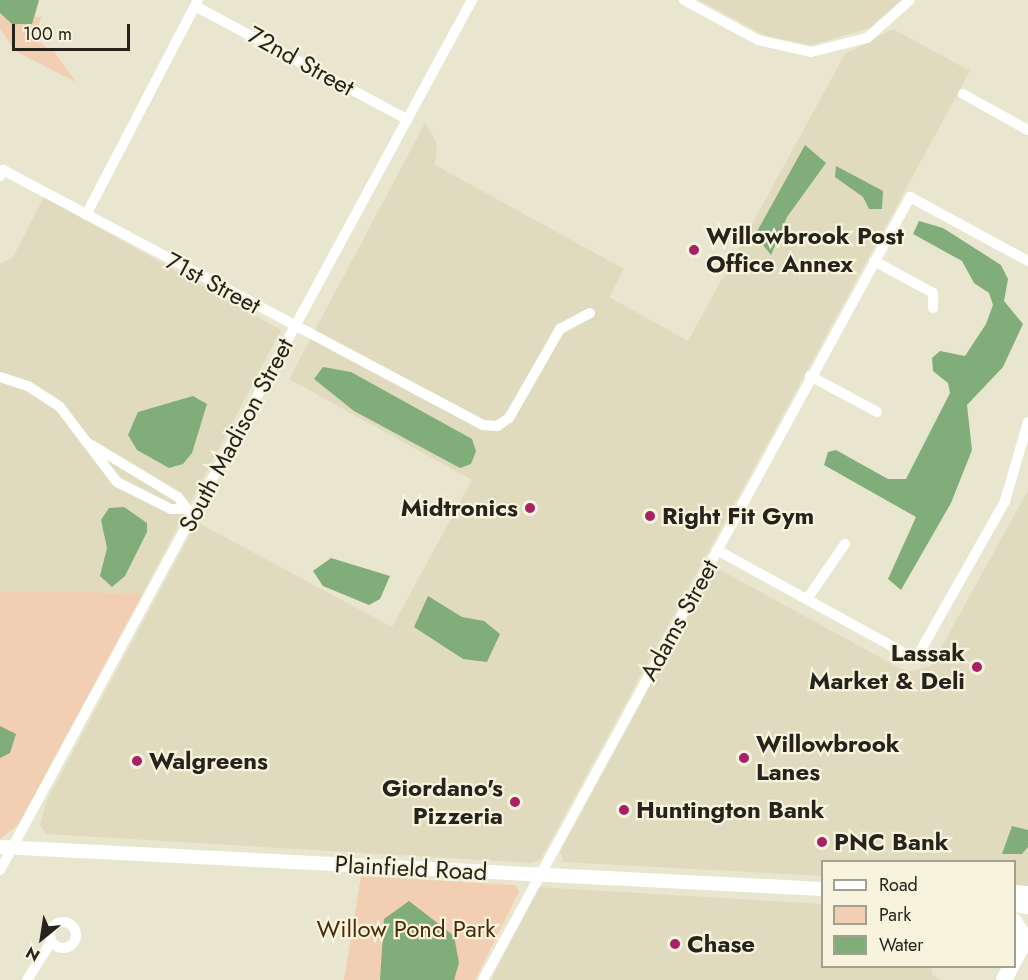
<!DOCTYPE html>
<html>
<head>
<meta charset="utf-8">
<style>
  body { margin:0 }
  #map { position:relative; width:1028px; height:980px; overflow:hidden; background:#e9e6d0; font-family:Jost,sans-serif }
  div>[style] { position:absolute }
  .built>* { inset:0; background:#e0dbbe }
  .green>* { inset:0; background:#f2ceb3 }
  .water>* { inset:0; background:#80ad79 }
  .minor>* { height:10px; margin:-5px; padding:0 5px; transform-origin:5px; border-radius:5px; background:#fff }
  .minor>.ring { margin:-5px; padding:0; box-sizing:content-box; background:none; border:10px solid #fff; border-radius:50% }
  .major>* { height:14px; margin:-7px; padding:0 7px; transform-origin:7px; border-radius:7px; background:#fff }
  .highway>* { height:16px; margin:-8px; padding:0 8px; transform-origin:8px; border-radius:8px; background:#fff }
  .dots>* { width:16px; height:16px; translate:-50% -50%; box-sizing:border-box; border:3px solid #f7f3dd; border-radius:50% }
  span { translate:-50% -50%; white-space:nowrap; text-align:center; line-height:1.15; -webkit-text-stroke:4.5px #f7f3dd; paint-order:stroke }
  .street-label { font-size:24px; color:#25231b }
  .poi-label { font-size:24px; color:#25231b; font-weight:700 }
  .left { translate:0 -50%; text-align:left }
  .right { translate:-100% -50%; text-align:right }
  .park-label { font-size:24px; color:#4d2805 }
  .legend { position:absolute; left:821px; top:860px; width:195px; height:108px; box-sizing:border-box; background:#f7f3dd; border:2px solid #a3a08f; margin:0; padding:8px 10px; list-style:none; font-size:18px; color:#25231b }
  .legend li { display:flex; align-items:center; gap:12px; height:30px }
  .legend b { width:30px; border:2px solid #a3a08f }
  .north { position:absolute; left:12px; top:908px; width:60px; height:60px; -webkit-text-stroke:4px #f7f3dd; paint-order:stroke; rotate:210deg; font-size:16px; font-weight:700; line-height:24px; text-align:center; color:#25231b }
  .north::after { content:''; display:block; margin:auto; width:21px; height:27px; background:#25231b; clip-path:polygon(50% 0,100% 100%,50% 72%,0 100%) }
  .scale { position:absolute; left:12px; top:24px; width:118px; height:27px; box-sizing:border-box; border:3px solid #25231b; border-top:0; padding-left:8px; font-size:18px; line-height:21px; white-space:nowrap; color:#25231b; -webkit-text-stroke:4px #f7f3dd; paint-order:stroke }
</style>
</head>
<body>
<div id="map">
  <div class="built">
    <i style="clip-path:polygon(699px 0,901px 0,870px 28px,811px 45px,766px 36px)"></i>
    <i style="clip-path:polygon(893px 29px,970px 71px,540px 860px,531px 863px,46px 834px,40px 825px,46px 802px,197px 522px,392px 627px,472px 480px,289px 379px,425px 123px,437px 143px,435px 165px,624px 269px,609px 297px,688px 341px,845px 54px)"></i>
    <i style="clip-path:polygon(44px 197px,281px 330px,143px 593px,0 591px,0 264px,13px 257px)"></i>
    <i style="clip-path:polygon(1028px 490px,1028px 886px,1015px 885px,1014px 862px,822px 862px,822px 876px,563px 862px,560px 852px,715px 567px,907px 672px,931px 666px)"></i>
    <i style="clip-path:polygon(539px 887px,822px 904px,822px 966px,932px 967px,932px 974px,942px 980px,491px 980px)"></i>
  </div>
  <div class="green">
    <i style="clip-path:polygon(0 0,39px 0,35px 17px,42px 17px,33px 37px,56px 54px,76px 82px,15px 51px,0 29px)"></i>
    <i style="clip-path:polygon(0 591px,143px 593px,18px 825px,0 839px)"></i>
    <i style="clip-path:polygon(361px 876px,515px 885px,519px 892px,475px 980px,344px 980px)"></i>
  </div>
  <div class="water">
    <i style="clip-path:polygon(0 0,39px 0,32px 24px,12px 24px,0 13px)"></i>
    <i style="clip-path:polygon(805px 145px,826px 163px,787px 217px,771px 255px,755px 235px)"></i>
    <i style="clip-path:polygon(836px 166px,883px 191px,882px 209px,869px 209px,863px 197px,835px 177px)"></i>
    <i style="clip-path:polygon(919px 221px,943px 228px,1001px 265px,1008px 279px,1004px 301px,1023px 324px,1003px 367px,967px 405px,972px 450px,951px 503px,901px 590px,888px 579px,916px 517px,824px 465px,828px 452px,836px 450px,888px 479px,906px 479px,950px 393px,948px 383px,933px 371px,932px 358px,940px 351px,965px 356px,986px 324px,993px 305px,989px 293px,974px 283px,962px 261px,913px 234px)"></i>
    <i style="clip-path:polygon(323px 367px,351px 372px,472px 439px,476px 451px,471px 464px,460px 468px,354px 411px,314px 379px)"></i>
    <i style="clip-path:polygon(193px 396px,207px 404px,192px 453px,183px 464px,169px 468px,137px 450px,128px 435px,138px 412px)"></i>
    <i style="clip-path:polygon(124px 507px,147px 523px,147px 532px,125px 576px,112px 587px,100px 576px,107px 548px,101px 520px,109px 508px)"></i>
    <i style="clip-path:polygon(331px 558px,390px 576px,380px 599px,369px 605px,323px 586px,313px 571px)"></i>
    <i style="clip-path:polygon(428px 596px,462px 617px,484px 621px,500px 634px,487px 662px,463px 659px,414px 627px)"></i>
    <i style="clip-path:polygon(0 726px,16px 734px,10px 753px,0 758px)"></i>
    <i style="clip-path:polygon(1012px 826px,1028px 830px,1028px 847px,1022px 854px,1002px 854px)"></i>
    <i style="clip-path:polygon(409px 901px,454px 936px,459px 963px,454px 980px,380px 980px,384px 919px)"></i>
  </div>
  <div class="minor">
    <i style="left:684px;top:0;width:84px;rotate:28.4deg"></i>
    <i style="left:758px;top:40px;width:54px;rotate:12.8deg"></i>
    <i style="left:811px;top:52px;width:58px;rotate:-14deg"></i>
    <i style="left:867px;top:38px;width:57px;rotate:-41.5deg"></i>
    <i style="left:195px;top:6px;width:240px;rotate:28.1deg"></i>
    <i style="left:963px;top:94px;width:74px;rotate:29deg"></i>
    <i style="left:0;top:176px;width:7px;rotate:-63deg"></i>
    <i style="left:3px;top:170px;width:544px;rotate:27.98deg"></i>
    <i style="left:483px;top:425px;width:14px;rotate:4deg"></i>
    <i style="left:497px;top:426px;width:14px;rotate:-34deg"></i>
    <i style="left:509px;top:418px;width:103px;rotate:-60.2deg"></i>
    <i style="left:560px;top:329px;width:34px;rotate:-28deg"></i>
    <i style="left:86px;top:215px;width:242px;rotate:-62.5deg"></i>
    <i style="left:874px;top:261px;width:67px;rotate:28.5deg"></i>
    <i style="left:933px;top:293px;width:15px;rotate:90deg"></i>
    <i style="left:810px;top:376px;width:76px;rotate:28.2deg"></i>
    <i style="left:0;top:377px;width:29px;rotate:18deg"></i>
    <i style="left:28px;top:386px;width:38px;rotate:33deg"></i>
    <i style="left:60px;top:407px;width:94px;rotate:52.8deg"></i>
    <i style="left:117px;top:482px;width:60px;rotate:26.6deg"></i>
    <i style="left:171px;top:509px;width:16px"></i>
    <i style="left:90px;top:444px;width:103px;rotate:31.1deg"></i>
    <i style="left:178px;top:497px;width:15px;rotate:53deg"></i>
    <i style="left:717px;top:550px;width:213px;rotate:28.8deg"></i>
    <i style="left:904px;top:653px;width:14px;rotate:8deg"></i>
    <i style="left:918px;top:655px;width:177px;rotate:-60.5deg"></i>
    <i style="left:1005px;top:501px;width:82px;rotate:-73.8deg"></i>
    <i style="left:807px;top:599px;width:67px;rotate:-55.4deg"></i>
    <i style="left:0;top:870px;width:990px;rotate:-61.52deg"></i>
    <i class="ring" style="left:50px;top:922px;width:16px;height:16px"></i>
    <i style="left:27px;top:980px;width:45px;rotate:-57.7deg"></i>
    <i style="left:483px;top:980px;width:892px;rotate:-61.39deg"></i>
    <i style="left:910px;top:197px;width:134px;rotate:28.5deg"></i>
  </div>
  <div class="major">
    <i style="left:0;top:847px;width:823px;rotate:2.92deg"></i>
    <i style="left:1014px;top:892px;width:14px;rotate:4deg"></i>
    <i style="left:1014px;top:905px;width:14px;rotate:8deg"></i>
  </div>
  <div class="highway">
    <i style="left:1014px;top:921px;width:22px;rotate:60deg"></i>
    <i style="left:1014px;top:961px;width:30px;rotate:-62deg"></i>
    <i style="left:1004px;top:980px;width:16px;rotate:-63deg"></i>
  </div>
  <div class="dots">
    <i style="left:694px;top:250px;background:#a82066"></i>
    <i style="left:530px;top:508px;background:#a82066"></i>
    <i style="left:650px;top:516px;background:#a82066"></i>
    <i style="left:977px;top:667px;background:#a82066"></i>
    <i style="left:744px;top:758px;background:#a82066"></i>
    <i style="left:137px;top:761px;background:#a82066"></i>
    <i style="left:515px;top:802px;background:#a82066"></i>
    <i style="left:624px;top:810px;background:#a82066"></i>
    <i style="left:822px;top:842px;background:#a82066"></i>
    <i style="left:675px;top:944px;background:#a82066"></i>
  </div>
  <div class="street-label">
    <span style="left:301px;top:61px;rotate:29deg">72nd Street</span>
    <span style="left:213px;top:283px;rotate:28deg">71st Street</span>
    <span style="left:236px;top:435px;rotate:-62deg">South Madison Street</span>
    <span style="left:679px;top:620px;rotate:-61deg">Adams Street</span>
    <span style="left:411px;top:868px;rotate:3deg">Plainfield Road</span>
  </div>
  <div class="poi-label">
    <span class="left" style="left:706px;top:250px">Willowbrook Post<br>Office Annex</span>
    <span class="right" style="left:518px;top:508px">Midtronics</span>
    <span class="left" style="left:662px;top:516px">Right Fit Gym</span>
    <span class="right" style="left:965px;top:667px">Lassak<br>Market &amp; Deli</span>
    <span class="left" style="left:756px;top:758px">Willowbrook<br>Lanes</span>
    <span class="left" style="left:149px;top:761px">Walgreens</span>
    <span class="right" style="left:503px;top:802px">Giordano's<br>Pizzeria</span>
    <span class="left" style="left:636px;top:810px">Huntington Bank</span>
    <span class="left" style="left:834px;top:842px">PNC Bank</span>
    <span class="left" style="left:687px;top:944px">Chase</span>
  </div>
  <div class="park-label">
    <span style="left:406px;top:929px">Willow Pond Park</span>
  </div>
  <ul class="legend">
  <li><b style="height:8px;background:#fff"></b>Road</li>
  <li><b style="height:16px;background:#f2ceb3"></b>Park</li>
  <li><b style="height:16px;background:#80ad79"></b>Water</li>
  </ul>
  <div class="north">N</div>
  <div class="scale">100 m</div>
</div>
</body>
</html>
